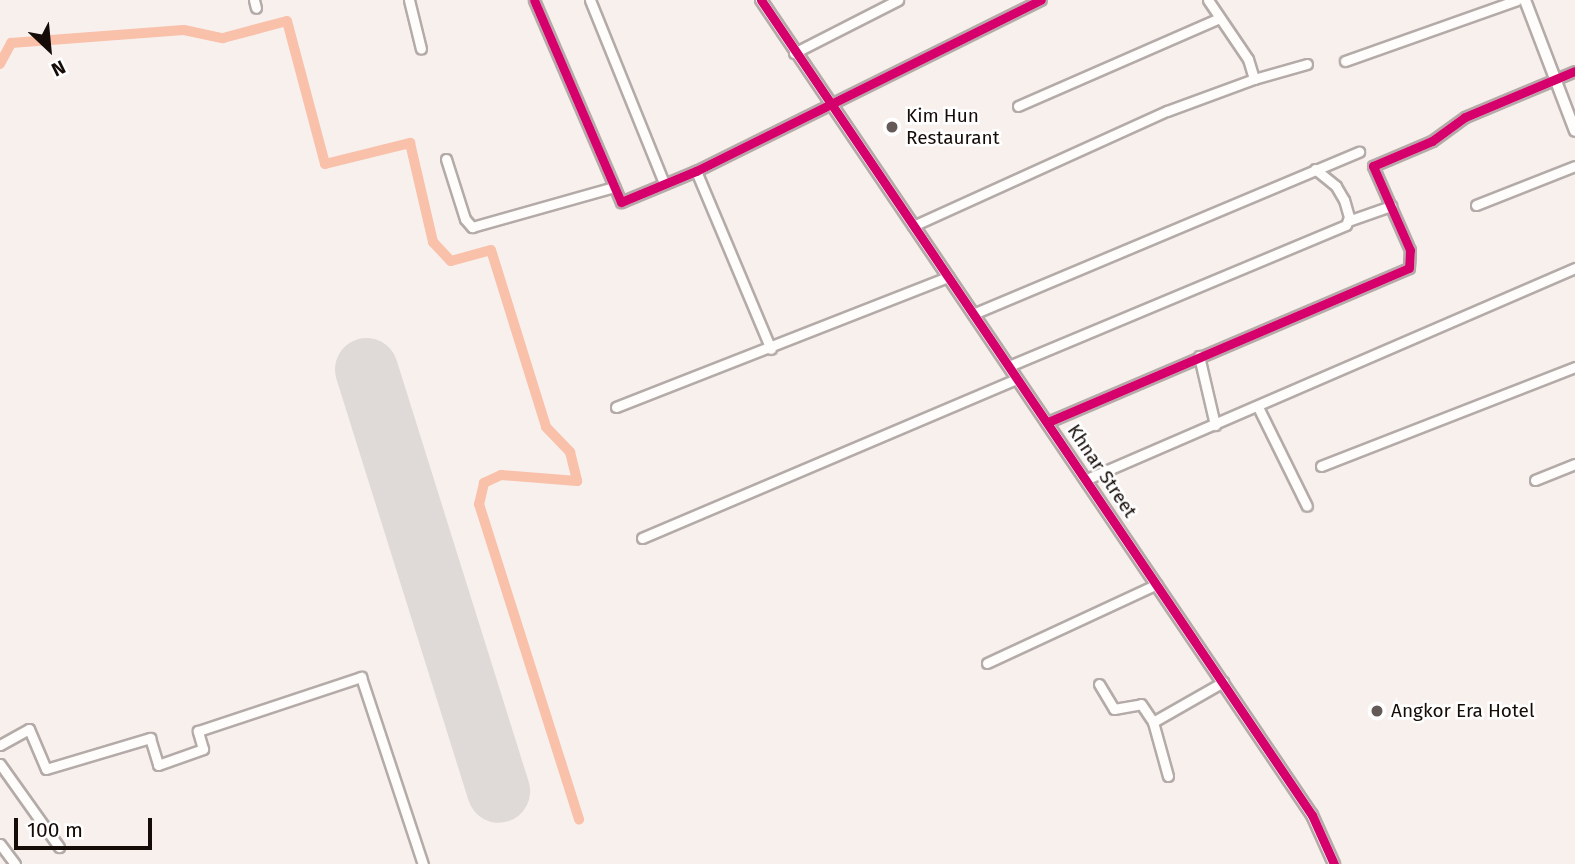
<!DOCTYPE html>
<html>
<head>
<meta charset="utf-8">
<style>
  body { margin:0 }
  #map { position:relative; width:1575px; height:864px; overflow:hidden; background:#f7f0ed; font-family:"Fira Sans",sans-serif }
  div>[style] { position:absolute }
  .canal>* { height:10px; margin:-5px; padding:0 5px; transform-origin:5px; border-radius:5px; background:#f9c0aa }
  .runway>* { height:63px; margin:-31.5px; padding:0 31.5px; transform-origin:31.5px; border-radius:31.5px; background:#dfdad8 }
  .roads { filter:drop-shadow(2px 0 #b4aba8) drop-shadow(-2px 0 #b4aba8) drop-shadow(0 2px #b4aba8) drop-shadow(0 -2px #b4aba8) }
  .minor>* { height:9px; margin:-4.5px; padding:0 4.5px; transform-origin:4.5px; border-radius:4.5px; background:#fefdfc }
  .tertiary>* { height:10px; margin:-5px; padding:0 5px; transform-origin:5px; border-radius:5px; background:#fefdfc }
  .cycleway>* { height:9px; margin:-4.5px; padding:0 4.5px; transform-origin:4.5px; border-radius:4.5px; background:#d6006c }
  .dots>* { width:19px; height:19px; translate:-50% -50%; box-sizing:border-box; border:4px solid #fff; border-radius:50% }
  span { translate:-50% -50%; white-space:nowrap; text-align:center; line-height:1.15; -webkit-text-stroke:5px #fff; paint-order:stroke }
  .poi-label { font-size:19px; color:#150b07 }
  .left { translate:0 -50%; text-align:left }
  .street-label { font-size:19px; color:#150b07 }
  .north { position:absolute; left:14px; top:14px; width:70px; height:70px; -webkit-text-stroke:5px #fff; paint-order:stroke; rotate:154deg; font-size:19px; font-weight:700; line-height:28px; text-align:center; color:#150b07 }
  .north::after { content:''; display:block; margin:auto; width:24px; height:32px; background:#150b07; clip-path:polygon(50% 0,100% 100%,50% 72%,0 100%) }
  .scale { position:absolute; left:14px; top:818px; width:138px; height:32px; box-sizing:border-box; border:4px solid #150b07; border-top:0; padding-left:9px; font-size:21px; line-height:24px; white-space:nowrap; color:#150b07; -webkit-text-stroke:5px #fff; paint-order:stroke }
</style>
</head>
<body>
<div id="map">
  <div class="canal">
    <i style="left:0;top:64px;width:24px;rotate:-62deg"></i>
    <i style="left:11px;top:43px;width:173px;rotate:-4.3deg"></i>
    <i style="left:184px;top:30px;width:40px;rotate:12deg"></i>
    <i style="left:223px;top:38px;width:66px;rotate:-14.9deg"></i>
    <i style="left:287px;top:21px;width:148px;rotate:75.1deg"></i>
    <i style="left:325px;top:164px;width:88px;rotate:-13.9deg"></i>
    <i style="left:410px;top:143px;width:102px;rotate:76.9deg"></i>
    <i style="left:433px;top:242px;width:26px;rotate:47deg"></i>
    <i style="left:451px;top:261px;width:41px;rotate:-15.4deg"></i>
    <i style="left:491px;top:250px;width:185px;rotate:72.7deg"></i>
    <i style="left:546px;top:427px;width:35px;rotate:46deg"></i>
    <i style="left:570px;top:452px;width:30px;rotate:76deg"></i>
    <i style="left:577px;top:481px;width:76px;rotate:-175.5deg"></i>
    <i style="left:501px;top:475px;width:19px;rotate:155deg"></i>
    <i style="left:484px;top:483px;width:22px;rotate:103deg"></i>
    <i style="left:479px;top:504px;width:331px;rotate:72.4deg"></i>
  </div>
  <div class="runway">
    <i style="left:366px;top:369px;width:442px;rotate:72.6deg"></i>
  </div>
  <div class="roads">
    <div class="minor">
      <i style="left:254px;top:0;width:8px;rotate:76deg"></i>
      <i style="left:409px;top:0;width:50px;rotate:76.2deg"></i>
      <i style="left:534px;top:0;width:220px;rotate:66.7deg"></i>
      <i style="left:621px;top:202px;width:81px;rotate:-22.5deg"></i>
      <i style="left:696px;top:171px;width:385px;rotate:-26.4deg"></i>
      <i style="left:590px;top:0;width:197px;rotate:68deg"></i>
      <i style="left:1208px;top:0;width:71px;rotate:55.9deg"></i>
      <i style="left:1248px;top:59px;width:21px;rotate:73deg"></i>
      <i style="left:794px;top:53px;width:117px;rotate:-27deg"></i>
      <i style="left:1345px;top:61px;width:182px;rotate:-19.5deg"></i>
      <i style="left:1018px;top:106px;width:219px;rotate:-23.6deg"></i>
      <i style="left:446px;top:159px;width:63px;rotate:72.4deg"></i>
      <i style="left:465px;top:219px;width:11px;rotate:49deg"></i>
      <i style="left:472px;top:227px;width:148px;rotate:-15.7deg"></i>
      <i style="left:696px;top:171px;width:193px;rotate:67.2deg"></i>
      <i style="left:1476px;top:205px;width:106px;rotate:-21.5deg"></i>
      <i style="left:1348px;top:221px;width:46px;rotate:-19.2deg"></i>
      <i style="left:913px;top:226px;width:279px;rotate:-24.4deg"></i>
      <i style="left:1167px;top:111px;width:93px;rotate:-20.2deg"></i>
      <i style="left:1254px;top:79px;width:55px;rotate:-15.8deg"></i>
      <i style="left:973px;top:314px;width:419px;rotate:-22.8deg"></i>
      <i style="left:1199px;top:356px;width:71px;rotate:76.9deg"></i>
      <i style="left:1009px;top:366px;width:365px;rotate:-22.7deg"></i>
      <i style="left:1346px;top:225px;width:9px;rotate:-69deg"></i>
      <i style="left:1349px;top:217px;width:18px;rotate:-106deg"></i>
      <i style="left:1344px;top:200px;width:16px;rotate:-120deg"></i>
      <i style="left:1336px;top:186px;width:27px;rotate:-141deg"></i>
      <i style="left:616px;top:407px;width:357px;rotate:-21.4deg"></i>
      <i style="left:1258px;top:407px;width:110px;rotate:63.7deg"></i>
      <i style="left:1048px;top:422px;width:392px;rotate:-23.1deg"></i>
      <i style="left:1409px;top:268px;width:18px;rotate:-87deg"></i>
      <i style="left:1410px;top:250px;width:92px;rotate:-113.8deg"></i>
      <i style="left:1373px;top:166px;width:64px;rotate:-23deg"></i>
      <i style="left:1432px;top:141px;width:41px;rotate:-36deg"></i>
      <i style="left:1465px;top:117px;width:119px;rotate:-22.7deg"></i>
      <i style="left:1321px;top:466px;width:273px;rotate:-21.3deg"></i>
      <i style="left:1087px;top:479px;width:532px;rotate:-23.38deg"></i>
      <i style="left:1535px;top:480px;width:43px;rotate:-21.8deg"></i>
      <i style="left:642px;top:538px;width:407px;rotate:-23deg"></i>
      <i style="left:987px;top:663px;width:187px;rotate:-24.9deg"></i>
      <i style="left:1099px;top:684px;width:29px;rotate:59deg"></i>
      <i style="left:1114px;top:709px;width:27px;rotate:-10deg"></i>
      <i style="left:1141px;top:704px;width:22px;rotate:56deg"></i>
      <i style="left:1153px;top:722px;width:81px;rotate:-29.7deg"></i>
      <i style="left:1153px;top:722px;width:56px;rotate:74.5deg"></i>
      <i style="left:0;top:745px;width:33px;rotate:-29deg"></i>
      <i style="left:29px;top:729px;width:43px;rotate:67deg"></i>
      <i style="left:46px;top:769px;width:109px;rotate:-16.6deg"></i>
      <i style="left:150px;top:738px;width:28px;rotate:73deg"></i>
      <i style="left:158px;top:765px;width:48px;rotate:-19.6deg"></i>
      <i style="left:203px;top:749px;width:19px;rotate:-106deg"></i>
      <i style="left:198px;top:731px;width:172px;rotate:-18.3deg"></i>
      <i style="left:361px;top:677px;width:197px;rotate:71.7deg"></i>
      <i style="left:0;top:764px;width:102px;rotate:54.6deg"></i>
      <i style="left:0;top:844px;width:25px;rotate:53deg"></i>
    </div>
    <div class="tertiary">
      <i style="left:761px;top:0;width:984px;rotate:55.94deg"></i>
      <i style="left:1312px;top:815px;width:54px;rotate:65.8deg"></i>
      <i style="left:1525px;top:0;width:140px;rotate:69.1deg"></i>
    </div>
  </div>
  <div class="cycleway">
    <i style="left:534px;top:0;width:220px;rotate:66.7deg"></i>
    <i style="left:621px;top:202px;width:81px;rotate:-22.5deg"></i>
    <i style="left:696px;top:171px;width:385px;rotate:-26.4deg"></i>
    <i style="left:761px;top:0;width:984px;rotate:55.94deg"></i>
    <i style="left:1312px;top:815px;width:54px;rotate:65.8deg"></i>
    <i style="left:1048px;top:422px;width:392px;rotate:-23.1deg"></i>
    <i style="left:1409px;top:268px;width:18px;rotate:-87deg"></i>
    <i style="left:1410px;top:250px;width:92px;rotate:-113.8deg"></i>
    <i style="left:1373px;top:166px;width:64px;rotate:-23deg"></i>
    <i style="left:1432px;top:141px;width:41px;rotate:-36deg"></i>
    <i style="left:1465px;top:117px;width:119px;rotate:-22.7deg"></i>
  </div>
  <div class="dots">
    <i style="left:892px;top:127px;background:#645b58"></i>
    <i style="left:1377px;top:711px;background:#645b58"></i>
  </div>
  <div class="poi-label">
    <span class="left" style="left:906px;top:127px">Kim Hun<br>Restaurant</span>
    <span class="left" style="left:1391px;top:711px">Angkor Era Hotel</span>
  </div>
  <div class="street-label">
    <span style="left:1102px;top:471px;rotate:56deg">Khnar Street</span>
  </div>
  <div class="north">N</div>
  <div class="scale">100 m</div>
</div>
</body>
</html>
